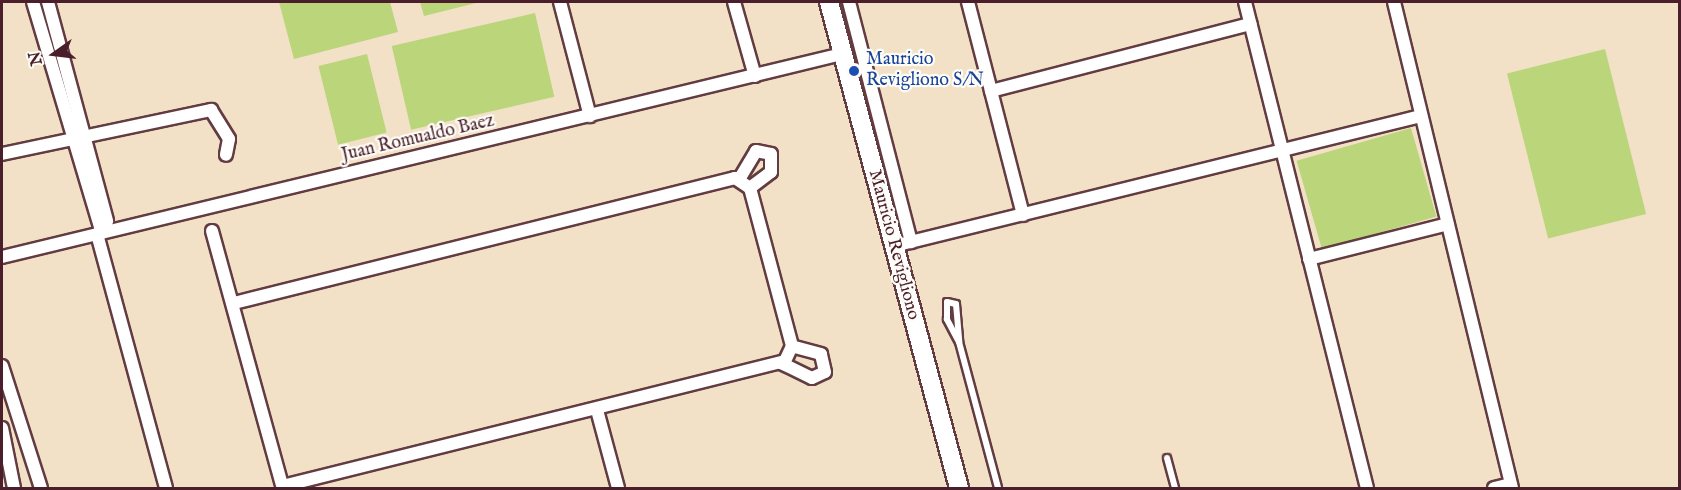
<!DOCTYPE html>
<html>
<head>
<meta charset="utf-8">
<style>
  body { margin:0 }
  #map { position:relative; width:1681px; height:490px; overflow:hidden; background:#f2e1c6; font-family:"IM FELL English",serif }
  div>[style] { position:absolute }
  .green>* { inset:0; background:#bad57a; transform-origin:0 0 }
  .roads { filter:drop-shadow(2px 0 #633c42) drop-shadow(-2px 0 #633c42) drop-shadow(0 2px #633c42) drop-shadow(0 -2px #633c42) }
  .lane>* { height:6px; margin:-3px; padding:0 3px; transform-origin:3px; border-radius:3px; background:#fff }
  .street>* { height:12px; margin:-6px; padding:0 6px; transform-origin:6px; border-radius:6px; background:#fff }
  .secondary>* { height:18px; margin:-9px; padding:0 9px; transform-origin:9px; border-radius:9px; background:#fff }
  .dots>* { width:16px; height:16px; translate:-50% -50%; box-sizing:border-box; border:3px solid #fdfcf7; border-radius:50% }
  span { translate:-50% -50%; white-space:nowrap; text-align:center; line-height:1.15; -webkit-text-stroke:4.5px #fdfcf7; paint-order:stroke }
  .transit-label { font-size:18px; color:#164399 }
  .left { translate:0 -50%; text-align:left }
  .street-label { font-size:18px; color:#4a1f2b }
  .frame { position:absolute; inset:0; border:3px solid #4a1f2b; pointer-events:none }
  .north { position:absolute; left:24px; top:24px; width:60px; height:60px; -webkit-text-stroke:4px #fdfcf7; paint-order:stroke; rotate:256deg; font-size:16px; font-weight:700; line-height:24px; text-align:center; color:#4a1f2b }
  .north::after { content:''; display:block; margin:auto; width:21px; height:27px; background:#4a1f2b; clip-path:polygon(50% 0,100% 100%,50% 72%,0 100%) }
</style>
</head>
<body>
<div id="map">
  <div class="green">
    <i style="clip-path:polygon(279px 2px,390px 2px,398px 32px,294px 59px)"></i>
    <i style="clip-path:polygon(420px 2px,480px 2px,424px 16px)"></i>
    <i style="left:535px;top:13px;width:86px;height:147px;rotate:77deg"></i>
    <i style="left:1605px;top:49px;width:170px;height:101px;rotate:76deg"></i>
    <i style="left:367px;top:54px;width:81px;height:50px;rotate:76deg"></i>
    <i style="left:1411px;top:128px;width:92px;height:119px;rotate:74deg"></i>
  </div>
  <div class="roads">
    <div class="lane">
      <i style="left:959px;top:342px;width:26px;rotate:-118deg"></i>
      <i style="left:947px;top:319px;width:17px;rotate:-90deg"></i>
      <i style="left:947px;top:302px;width:9px;rotate:13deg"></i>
      <i style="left:956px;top:304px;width:38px;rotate:85deg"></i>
      <i style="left:959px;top:342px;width:151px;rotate:75deg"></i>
      <i style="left:1167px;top:458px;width:31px;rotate:75deg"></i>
    </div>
    <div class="street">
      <i style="left:33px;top:2px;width:241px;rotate:73.4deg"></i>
      <i style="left:48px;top:2px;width:227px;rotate:74.9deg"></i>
      <i style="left:560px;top:2px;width:118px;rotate:75.3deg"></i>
      <i style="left:734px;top:2px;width:77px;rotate:74.2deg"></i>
      <i style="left:849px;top:2px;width:248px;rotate:75.5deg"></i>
      <i style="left:968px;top:2px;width:220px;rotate:75.5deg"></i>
      <i style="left:1245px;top:2px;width:501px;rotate:75.91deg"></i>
      <i style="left:1394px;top:2px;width:500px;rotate:76.35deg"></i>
      <i style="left:991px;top:91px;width:268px;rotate:-14.5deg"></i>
      <i style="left:2px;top:154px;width:214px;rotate:-11.9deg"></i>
      <i style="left:211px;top:110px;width:34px;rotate:58deg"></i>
      <i style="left:229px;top:139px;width:16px;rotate:101deg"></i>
      <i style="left:740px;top:178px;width:31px;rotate:-59deg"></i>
      <i style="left:756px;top:151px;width:15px;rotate:11deg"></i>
      <i style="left:771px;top:154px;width:18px;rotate:90deg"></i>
      <i style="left:771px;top:172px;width:26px;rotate:143deg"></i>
      <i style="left:212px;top:231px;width:267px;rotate:74.6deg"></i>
      <i style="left:97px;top:234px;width:263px;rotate:74.8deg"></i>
      <i style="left:894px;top:246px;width:543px;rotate:-13.86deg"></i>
      <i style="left:2px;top:257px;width:864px;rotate:-13.59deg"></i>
      <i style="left:1309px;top:259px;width:143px;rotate:-14.1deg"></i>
      <i style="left:234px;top:303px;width:516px;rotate:-14.01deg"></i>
      <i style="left:735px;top:178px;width:18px;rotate:34deg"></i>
      <i style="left:750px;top:188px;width:163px;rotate:75.1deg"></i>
      <i style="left:792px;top:346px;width:17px;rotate:115deg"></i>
      <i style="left:785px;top:361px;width:517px;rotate:166.02deg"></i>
      <i style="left:781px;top:363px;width:34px;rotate:26deg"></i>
      <i style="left:812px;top:378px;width:14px;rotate:-25deg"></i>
      <i style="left:825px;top:372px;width:18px;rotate:-103deg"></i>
      <i style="left:821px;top:354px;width:30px;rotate:-165deg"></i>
      <i style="left:2px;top:366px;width:128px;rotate:72.3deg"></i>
      <i style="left:597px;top:410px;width:81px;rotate:74.9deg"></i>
      <i style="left:2px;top:428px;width:61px;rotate:78.7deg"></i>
      <i style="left:1494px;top:488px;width:17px;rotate:-13deg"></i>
    </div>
    <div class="secondary">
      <i style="left:829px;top:2px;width:503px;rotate:75.02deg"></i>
    </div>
  </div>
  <div class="dots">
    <i style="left:854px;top:71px;background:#1a4fb4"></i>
  </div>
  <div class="transit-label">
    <span class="left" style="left:866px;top:71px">Mauricio<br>Revigliono S/N</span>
  </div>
  <div class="street-label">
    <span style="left:418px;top:139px;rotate:-13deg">Juan Romualdo Baez</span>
    <span style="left:893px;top:245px;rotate:75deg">Mauricio Revigliono</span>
  </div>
  <div class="frame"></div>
  <div class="north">N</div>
</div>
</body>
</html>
